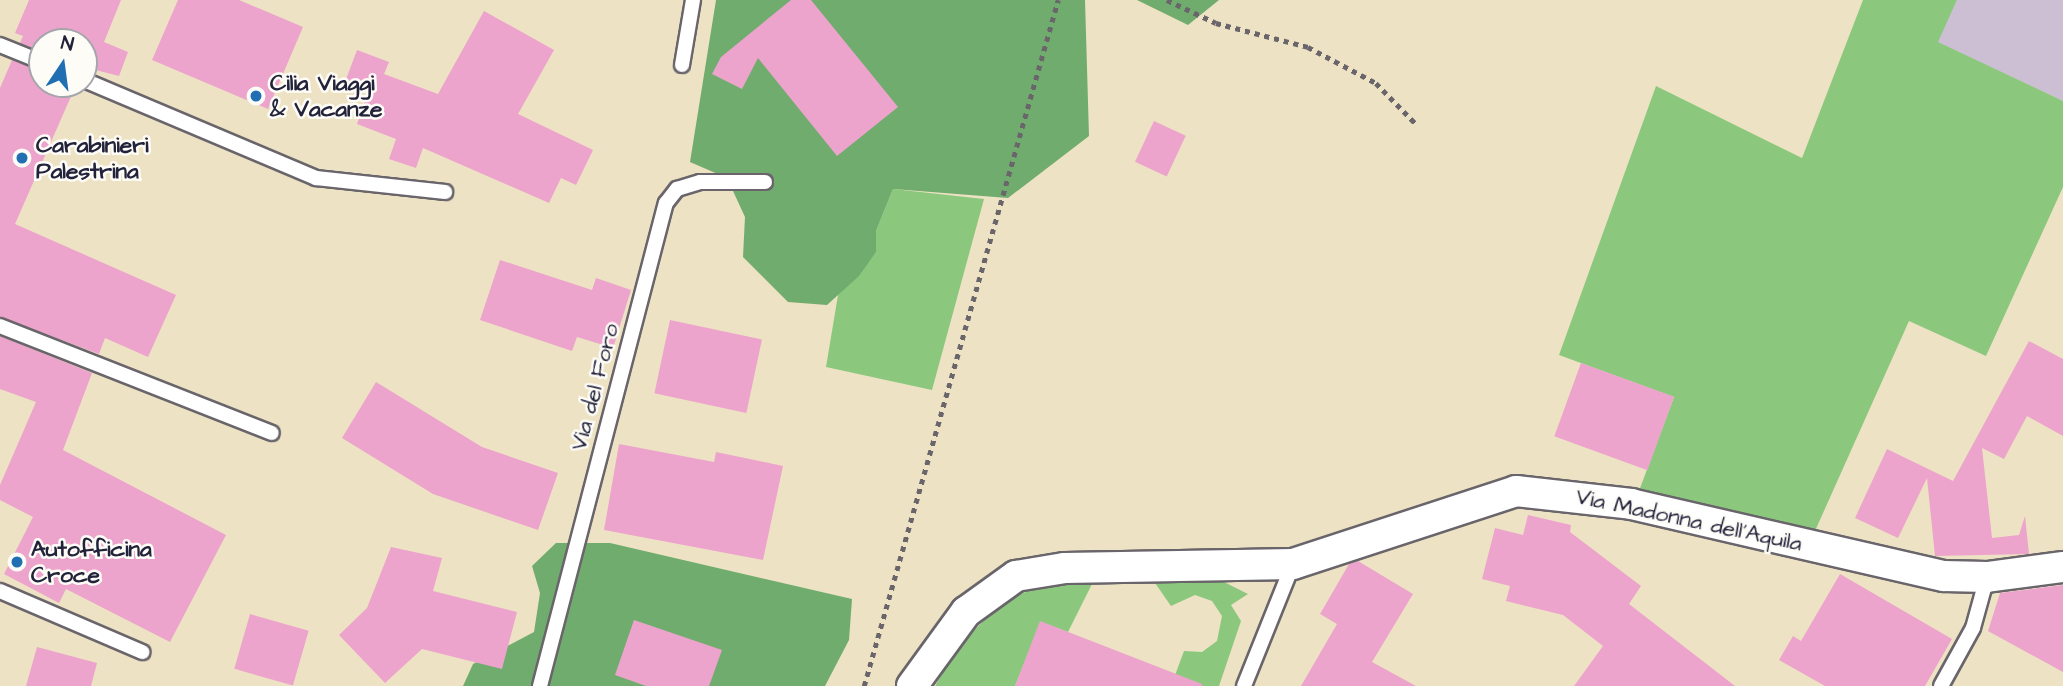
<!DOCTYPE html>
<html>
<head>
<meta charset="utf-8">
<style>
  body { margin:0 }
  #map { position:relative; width:2063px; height:686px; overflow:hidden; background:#ede2c3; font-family:"Architects Daughter",sans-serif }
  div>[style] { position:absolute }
  .industrial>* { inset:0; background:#ccbed3 }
  .green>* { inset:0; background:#8bc87e }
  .forest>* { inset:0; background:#70ac6d }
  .building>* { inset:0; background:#eda4cc; transform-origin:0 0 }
  .path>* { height:4.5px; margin-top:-2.25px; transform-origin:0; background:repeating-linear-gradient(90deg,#69656b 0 5px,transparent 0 10px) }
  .roads { filter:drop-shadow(2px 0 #69656b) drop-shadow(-2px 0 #69656b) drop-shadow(0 2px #69656b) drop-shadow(0 -2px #69656b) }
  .service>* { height:14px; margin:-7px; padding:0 7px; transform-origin:7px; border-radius:7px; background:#fff }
  .minor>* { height:30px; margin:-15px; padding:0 15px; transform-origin:15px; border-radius:15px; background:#fff }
  .dots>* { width:19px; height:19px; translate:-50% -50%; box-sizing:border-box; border:4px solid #fdfcf7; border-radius:50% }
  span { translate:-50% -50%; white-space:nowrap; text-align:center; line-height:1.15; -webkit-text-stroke:5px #fdfcf7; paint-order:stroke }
  .poi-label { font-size:23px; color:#22223b; font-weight:700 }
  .left { translate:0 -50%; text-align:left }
  .street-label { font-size:23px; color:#22223b }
  .north { position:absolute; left:28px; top:28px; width:70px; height:70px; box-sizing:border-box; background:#fdfcf7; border:2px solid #a5a5ac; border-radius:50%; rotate:13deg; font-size:19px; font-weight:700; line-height:28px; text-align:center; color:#22223b }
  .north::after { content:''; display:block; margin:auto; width:24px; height:32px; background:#1f6fb2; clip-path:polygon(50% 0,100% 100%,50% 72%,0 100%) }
</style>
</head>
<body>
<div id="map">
  <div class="industrial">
    <i style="clip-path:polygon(1957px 0,2063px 0,2063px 101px,1937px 42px)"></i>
  </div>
  <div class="green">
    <i style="clip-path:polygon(1863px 0,1957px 0,1938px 42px,2063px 101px,2063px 187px,1986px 356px,1909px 321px,1815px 531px,1639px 491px,1674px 397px,1559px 355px,1656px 86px,1802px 158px)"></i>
    <i style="clip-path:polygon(893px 189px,984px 199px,932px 390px,826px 367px,838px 295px,876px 252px,876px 231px)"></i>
    <i style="clip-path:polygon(1224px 582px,1248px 594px,1231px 605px,1241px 621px,1219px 686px,1171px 686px,1184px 651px,1202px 652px,1217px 641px,1222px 616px,1212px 601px,1195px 595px,1171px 606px,1155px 583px)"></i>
    <i style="clip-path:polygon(1048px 583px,1092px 584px,1068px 632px,1041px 622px,1015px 686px,935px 686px,958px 646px,1004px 601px)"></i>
  </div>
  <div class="forest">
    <i style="clip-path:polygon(716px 0,1085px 0,1089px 136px,1008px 198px,893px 189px,876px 231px,876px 252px,859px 276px,827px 305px,788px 302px,743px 257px,745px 217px,727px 178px,690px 162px)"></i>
    <i style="clip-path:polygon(1137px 0,1219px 0,1188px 25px)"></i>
    <i style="clip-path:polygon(556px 543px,610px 543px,852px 599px,849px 640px,825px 686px,463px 686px,473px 664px,534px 632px,540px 593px,532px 566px)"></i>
  </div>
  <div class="building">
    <i style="clip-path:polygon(29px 0,121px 0,104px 42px,128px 52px,119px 76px,84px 67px,84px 42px,42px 42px,42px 52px,20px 43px,23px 36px,15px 33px)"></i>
    <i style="clip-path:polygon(178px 0,239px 0,303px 27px,268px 109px,152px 60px)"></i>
    <i style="clip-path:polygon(791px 0,811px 0,898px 107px,837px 156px,758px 58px,742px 89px,712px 74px,721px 57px)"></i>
    <i style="clip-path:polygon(484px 11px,554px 50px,518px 114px,593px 150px,576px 185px,561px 178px,549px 203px,423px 148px,416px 168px,389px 159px,396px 139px,357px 124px,369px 90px,345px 82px,357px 50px,389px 62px,384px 74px,438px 94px)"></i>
    <i style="clip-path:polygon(12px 60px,42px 71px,42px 84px,76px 85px,15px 224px,176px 295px,148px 357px,105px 338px,99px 354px,0 317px,0 88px)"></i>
    <i style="left:1154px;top:121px;width:35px;height:45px;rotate:25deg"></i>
    <i style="clip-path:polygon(500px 260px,592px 290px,596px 278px,631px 290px,613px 348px,577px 337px,572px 351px,480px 320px)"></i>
    <i style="left:670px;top:320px;width:94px;height:75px;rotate:12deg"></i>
    <i style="clip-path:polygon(0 336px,92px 373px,63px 450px,226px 535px,170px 642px,66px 589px,59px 603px,4px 574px,33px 517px,0 500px,0 485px,36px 402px,0 389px)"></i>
    <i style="clip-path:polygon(2029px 341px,2063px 359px,2063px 436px,2027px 416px,2004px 459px,1982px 448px,1992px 538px,2019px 535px,2025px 516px,2029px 554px,1935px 556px,1927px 478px,1898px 538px,1855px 518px,1887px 449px,1953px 481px)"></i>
    <i style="left:1581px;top:363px;width:99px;height:78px;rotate:20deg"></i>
    <i style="clip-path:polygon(376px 382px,482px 447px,558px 473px,538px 530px,433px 494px,342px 438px)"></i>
    <i style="clip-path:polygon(619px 444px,714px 462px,716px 452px,783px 466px,763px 560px,604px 530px)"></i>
    <i style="clip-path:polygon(1528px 515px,1571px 525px,1570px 532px,1641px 586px,1629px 604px,1735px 686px,1574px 686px,1603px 646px,1563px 615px,1506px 601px,1510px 586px,1482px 579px,1495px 528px,1523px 535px)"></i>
    <i style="clip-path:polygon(391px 547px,442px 558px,433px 591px,517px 612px,502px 669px,422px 649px,385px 683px,339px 635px,367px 608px)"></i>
    <i style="clip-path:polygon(1358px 561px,1413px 594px,1372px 662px,1416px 686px,1301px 686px,1337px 624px,1320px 614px,1349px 564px)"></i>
    <i style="clip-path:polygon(1840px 574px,1952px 639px,1925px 686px,1825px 686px,1779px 660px,1793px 636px,1801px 641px)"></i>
    <i style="clip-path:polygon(2063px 585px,2063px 672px,1988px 631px,2000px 593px)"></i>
    <i style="left:250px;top:614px;width:61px;height:57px;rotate:16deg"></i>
    <i style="clip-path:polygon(634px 620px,722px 650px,709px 686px,646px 686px,615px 675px)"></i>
    <i style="clip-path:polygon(1040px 621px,1202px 684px,1202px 686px,1015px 686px)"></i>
    <i style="clip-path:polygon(37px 647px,97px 663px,91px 686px,26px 686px)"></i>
  </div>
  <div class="path">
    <i style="left:1167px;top:0;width:54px;rotate:25.1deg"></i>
    <i style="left:1216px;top:23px;width:95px;rotate:14.6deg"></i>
    <i style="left:1308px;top:47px;width:77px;rotate:27.9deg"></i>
    <i style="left:1376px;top:83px;width:60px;rotate:45.7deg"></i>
    <i style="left:864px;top:686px;width:713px;rotate:-74.21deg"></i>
  </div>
  <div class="roads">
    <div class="service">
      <i style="left:0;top:45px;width:45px;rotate:22deg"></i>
      <i style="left:682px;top:65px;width:66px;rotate:-80.4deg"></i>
      <i style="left:84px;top:80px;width:252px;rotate:22.9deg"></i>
      <i style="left:316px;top:178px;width:130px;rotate:6.2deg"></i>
      <i style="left:0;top:326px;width:292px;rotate:21.5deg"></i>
      <i style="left:0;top:591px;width:155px;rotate:23.2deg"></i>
      <i style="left:540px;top:686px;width:499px;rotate:-75.4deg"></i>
      <i style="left:666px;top:203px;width:18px;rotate:-52deg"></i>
      <i style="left:677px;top:189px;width:24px;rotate:-17deg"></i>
      <i style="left:700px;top:182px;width:65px"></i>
      <i style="left:1244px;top:686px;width:131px;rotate:-68.1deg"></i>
      <i style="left:1941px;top:686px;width:66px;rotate:-61.1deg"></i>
      <i style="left:1973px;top:628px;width:53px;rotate:-74.6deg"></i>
    </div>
    <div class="minor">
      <i style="left:912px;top:686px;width:92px;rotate:-53.9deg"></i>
      <i style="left:966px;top:612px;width:62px;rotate:-35.8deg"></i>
      <i style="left:1016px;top:576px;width:50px;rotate:-9.3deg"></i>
      <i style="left:1065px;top:568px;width:228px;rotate:-1deg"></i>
      <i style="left:1293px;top:564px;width:235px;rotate:-18.1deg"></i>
      <i style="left:1516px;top:491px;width:116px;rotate:6.4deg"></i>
      <i style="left:1631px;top:504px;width:321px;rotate:13deg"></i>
      <i style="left:1944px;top:576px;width:43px;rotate:1.3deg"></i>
      <i style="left:1987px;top:577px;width:77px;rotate:-7.5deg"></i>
    </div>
  </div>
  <div class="dots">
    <i style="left:256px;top:96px;background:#1f6fb2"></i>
    <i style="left:22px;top:158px;background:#1f6fb2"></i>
    <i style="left:17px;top:562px;background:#1f6fb2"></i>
  </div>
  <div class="poi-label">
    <span class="left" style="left:270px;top:96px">Cilia Viaggi<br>&amp; Vacanze</span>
    <span class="left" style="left:36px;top:158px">Carabinieri<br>Palestrina</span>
    <span class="left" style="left:31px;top:562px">Autofficina<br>Croce</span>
  </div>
  <div class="street-label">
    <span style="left:595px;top:387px;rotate:-75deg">Via del Foro</span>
    <span style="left:1689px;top:520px;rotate:12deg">Via Madonna dell'Aquila</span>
  </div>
  <div class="north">N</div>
</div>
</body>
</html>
